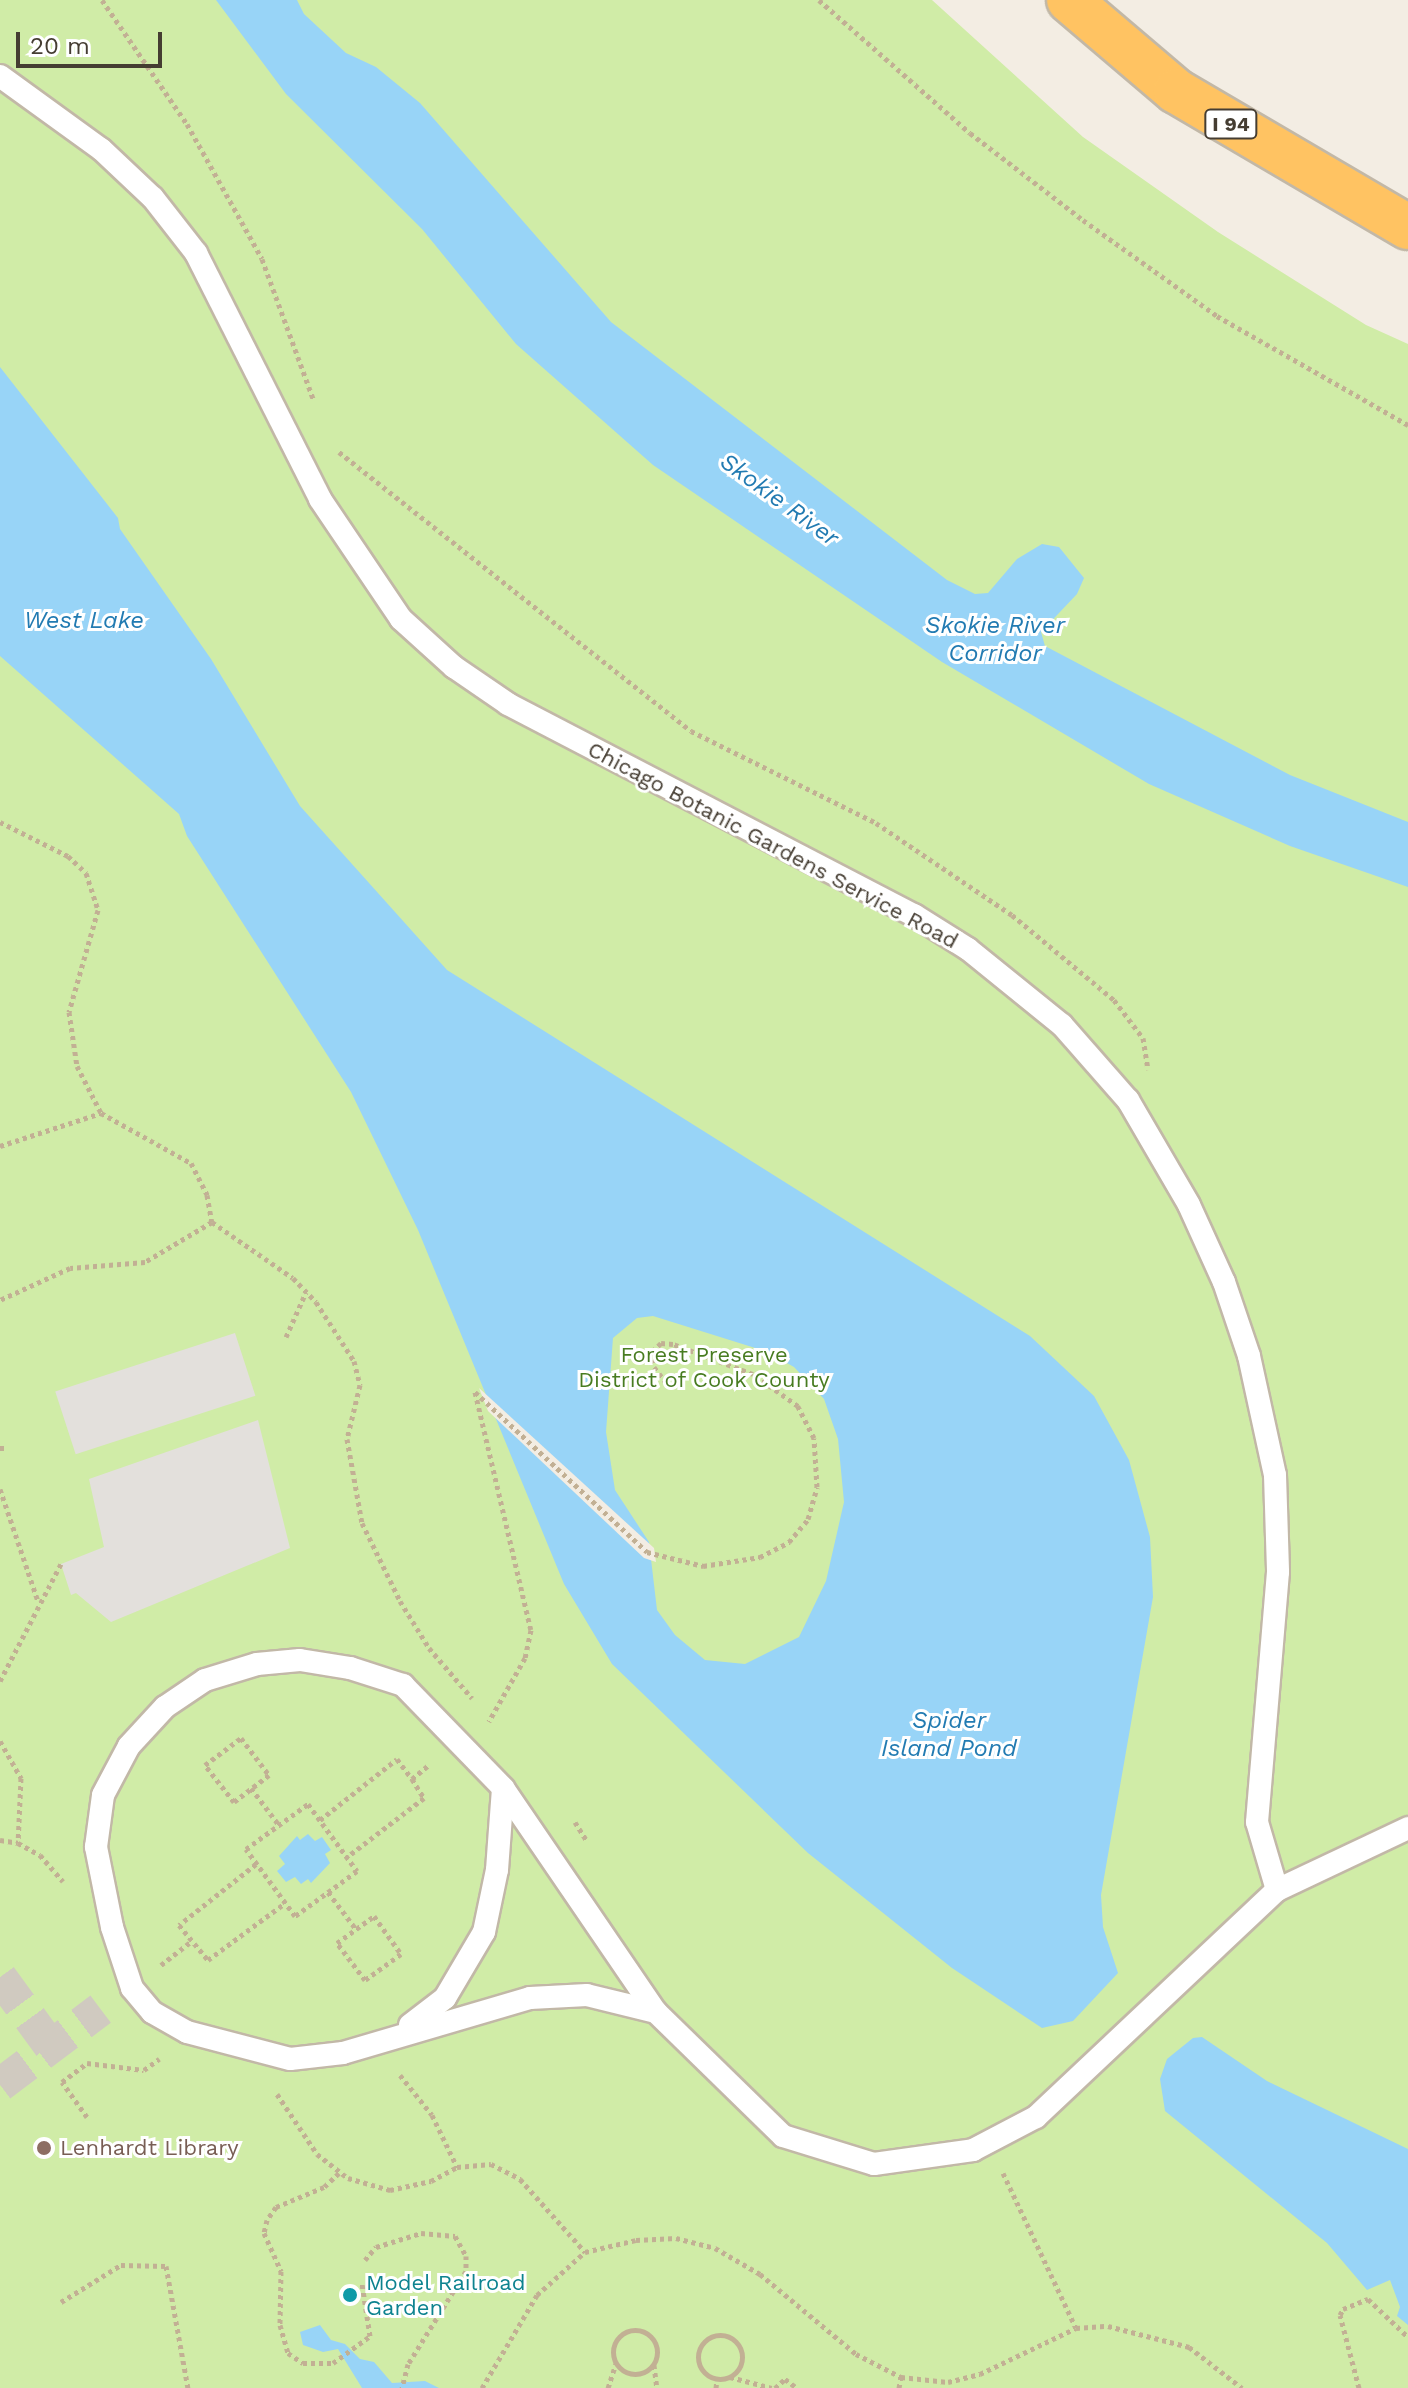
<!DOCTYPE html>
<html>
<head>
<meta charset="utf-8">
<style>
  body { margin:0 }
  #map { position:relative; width:1408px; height:2388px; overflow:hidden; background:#f3ede3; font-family:"Work Sans",sans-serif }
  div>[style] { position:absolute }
  .green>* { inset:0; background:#d0eca7 }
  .parking>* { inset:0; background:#e3e0dc; transform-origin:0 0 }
  .water>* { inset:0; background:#98d4f7 }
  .pier>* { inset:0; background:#f3ede3 }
  .pedestrian-tunnel>* { height:34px; margin-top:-17px; transform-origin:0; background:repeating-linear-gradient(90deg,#d0cac0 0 34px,transparent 0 51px) }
  .path>* { height:5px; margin-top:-2.5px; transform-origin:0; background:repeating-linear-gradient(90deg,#c2b094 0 4px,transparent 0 8px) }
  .path>.ring { margin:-2.5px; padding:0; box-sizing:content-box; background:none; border:5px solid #c2b094; border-radius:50% }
  .roads { filter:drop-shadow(2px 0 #c2b8a7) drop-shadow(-2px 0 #c2b8a7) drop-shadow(0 2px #c2b8a7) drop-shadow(0 -2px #c2b8a7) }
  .service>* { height:22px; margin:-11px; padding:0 11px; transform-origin:11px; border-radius:11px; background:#fff }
  .motorway>* { height:44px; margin:-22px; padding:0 22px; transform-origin:22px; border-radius:22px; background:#ffc362 }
  .dots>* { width:22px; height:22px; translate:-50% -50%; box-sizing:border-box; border:4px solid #fff; border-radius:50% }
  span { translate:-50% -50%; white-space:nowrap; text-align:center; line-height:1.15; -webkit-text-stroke:6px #fff; paint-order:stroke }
  .shield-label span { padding:2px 6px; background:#fff; border:2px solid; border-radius:6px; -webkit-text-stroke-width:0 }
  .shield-label { font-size:20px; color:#453d32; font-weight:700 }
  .street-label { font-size:22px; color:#453d32 }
  .park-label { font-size:22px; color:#487c21 }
  .education-label { font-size:22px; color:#785e54 }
  .left { translate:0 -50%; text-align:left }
  .culture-label { font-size:22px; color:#0d838f }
  .water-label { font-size:24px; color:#227bb2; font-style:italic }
  .scale { position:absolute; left:16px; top:32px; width:146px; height:36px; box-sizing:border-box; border:4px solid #453d32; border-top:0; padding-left:10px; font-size:24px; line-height:28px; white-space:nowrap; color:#453d32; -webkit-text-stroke:6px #fff; paint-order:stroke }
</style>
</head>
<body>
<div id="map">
  <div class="green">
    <i style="clip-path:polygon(0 0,932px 0,1083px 137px,1218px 232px,1366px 325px,1408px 344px,1408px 2388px,0 2388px)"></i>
  </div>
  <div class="parking">
    <i style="left:235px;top:1333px;width:66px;height:189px;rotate:72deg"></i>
    <i style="clip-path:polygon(258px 1420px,290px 1548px,111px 1622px,76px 1593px,71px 1595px,61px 1564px,104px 1547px,89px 1479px)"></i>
  </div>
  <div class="water">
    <i style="clip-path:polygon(216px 0,297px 0,304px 14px,346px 53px,376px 67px,420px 103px,611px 322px,947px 580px,975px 594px,988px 593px,1017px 559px,1042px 544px,1059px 547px,1084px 578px,1077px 594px,1041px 632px,1045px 646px,1290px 775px,1408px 822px,1408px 887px,1290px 846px,1149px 784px,942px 662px,653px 465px,516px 344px,422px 229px,286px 94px)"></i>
    <i style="clip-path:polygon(evenodd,0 367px,118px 518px,120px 529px,211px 659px,300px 806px,447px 970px,1030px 1336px,1094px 1396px,1129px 1460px,1150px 1537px,1153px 1597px,1101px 1895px,1103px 1927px,1118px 1973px,1073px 2021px,1042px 2028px,952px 1968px,808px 1853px,612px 1664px,564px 1584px,418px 1230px,351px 1092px,187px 836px,179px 814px,0 656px,0 367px,653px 1316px,765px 1351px,794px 1367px,824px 1399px,838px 1439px,844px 1502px,826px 1581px,799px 1637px,745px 1664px,705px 1660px,675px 1635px,657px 1610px,649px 1542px,615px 1490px,606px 1432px,613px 1338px,637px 1318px,653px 1316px)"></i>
    <i style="clip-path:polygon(308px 1834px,315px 1841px,322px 1837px,331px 1850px,325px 1854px,330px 1863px,311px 1883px,308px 1879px,301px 1884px,295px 1877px,286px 1882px,277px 1871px,285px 1864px,279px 1856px,297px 1836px,300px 1840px)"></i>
    <i style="clip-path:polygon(1202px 2037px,1267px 2081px,1408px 2149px,1408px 2325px,1397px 2316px,1400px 2307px,1390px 2280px,1367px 2290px,1327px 2243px,1165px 2111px,1160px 2079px,1167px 2059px,1193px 2038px)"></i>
    <i style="clip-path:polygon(320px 2325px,331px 2340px,345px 2344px,360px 2359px,374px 2362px,392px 2383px,425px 2381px,439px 2388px,362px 2388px,338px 2349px,323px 2352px,303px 2345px,300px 2332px)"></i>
  </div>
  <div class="pier">
    <i style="clip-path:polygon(479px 1388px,654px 1548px,656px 1562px,644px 1558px,488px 1411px)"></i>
  </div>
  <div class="pedestrian-tunnel">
    <i style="left:0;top:1977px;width:87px;rotate:53.9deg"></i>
    <i style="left:0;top:2085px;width:126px;rotate:-37deg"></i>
  </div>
  <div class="path">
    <i style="left:102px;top:0;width:150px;rotate:55.6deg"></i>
    <i style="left:187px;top:124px;width:154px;rotate:60.9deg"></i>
    <i style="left:262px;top:259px;width:151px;rotate:69.9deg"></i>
    <i style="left:819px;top:0;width:201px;rotate:41.4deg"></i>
    <i style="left:970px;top:133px;width:143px;rotate:37.6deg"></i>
    <i style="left:1083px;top:220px;width:165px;rotate:35.6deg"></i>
    <i style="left:1217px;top:316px;width:220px;rotate:29.7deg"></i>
    <i style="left:339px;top:452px;width:449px;rotate:38.4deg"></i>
    <i style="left:691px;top:731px;width:207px;rotate:26.4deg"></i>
    <i style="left:876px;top:823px;width:164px;rotate:34.1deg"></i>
    <i style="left:1012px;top:915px;width:133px;rotate:39.8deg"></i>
    <i style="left:1114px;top:1000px;width:48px;rotate:52.7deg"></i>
    <i style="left:1143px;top:1038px;width:32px;rotate:81deg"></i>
    <i style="left:0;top:822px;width:76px;rotate:26.6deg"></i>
    <i style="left:68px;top:856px;width:25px;rotate:43deg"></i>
    <i style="left:86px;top:873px;width:39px;rotate:72deg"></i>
    <i style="left:98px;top:910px;width:106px;rotate:105.9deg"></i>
    <i style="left:69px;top:1012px;width:55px;rotate:81.6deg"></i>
    <i style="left:77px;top:1066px;width:53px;rotate:62.9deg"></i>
    <i style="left:101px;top:1113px;width:103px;rotate:29.1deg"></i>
    <i style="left:191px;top:1163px;width:36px;rotate:63deg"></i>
    <i style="left:207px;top:1195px;width:27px;rotate:80deg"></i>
    <i style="left:212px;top:1222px;width:78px;rotate:149.2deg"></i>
    <i style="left:145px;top:1262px;width:75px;rotate:175.4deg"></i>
    <i style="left:70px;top:1268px;width:77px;rotate:155.4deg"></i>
    <i style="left:0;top:1146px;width:106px;rotate:-18.1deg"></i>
    <i style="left:212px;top:1222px;width:98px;rotate:34.7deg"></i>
    <i style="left:293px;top:1278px;width:33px;rotate:46deg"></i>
    <i style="left:316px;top:1302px;width:70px;rotate:57.2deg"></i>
    <i style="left:354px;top:1361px;width:25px;rotate:76deg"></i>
    <i style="left:360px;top:1385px;width:56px;rotate:103.5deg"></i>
    <i style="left:347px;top:1439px;width:85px;rotate:79.9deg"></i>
    <i style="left:362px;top:1523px;width:87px;rotate:64deg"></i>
    <i style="left:400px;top:1601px;width:55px;rotate:58.3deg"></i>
    <i style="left:429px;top:1648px;width:66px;rotate:49.3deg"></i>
    <i style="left:286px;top:1337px;width:49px;rotate:-66deg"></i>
    <i style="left:475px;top:1392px;width:235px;rotate:42.9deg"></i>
    <i style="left:647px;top:1552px;width:58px;rotate:14deg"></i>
    <i style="left:703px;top:1566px;width:58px;rotate:-9deg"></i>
    <i style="left:760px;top:1557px;width:33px;rotate:-27deg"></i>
    <i style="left:789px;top:1542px;width:30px;rotate:-50deg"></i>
    <i style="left:808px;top:1519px;width:33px;rotate:-74deg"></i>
    <i style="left:817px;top:1487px;width:49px;rotate:-93.5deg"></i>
    <i style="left:814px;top:1438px;width:36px;rotate:-117deg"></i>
    <i style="left:798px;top:1406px;width:55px;rotate:-144.6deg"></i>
    <i style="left:753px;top:1374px;width:85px;rotate:-159.4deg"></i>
    <i style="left:673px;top:1344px;width:12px;rotate:-175deg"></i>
    <i style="left:661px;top:1343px;width:11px;rotate:135deg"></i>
    <i style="left:653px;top:1351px;width:16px;rotate:86deg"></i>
    <i style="left:654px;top:1367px;width:18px;rotate:52deg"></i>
    <i style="left:475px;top:1392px;width:244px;rotate:76.8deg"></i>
    <i style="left:531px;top:1630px;width:29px;rotate:102deg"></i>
    <i style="left:525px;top:1658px;width:73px;rotate:119.7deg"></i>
    <i style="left:0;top:1448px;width:5px"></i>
    <i style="left:0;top:1489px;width:118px;rotate:71.3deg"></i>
    <i style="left:0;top:1681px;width:132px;rotate:-62.5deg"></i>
    <i style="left:241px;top:1738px;width:46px;rotate:52.9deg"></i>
    <i style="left:269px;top:1775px;width:44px;rotate:142.4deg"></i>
    <i style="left:234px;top:1802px;width:47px;rotate:-128.1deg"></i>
    <i style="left:205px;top:1765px;width:45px;rotate:-36.9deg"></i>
    <i style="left:0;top:1741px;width:43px;rotate:60.4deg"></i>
    <i style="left:21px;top:1778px;width:65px;rotate:92.6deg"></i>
    <i style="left:412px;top:1779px;width:23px;rotate:-40deg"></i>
    <i style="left:251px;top:1788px;width:46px;rotate:52.9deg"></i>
    <i style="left:308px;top:1804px;width:83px;rotate:53.8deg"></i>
    <i style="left:357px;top:1871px;width:77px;rotate:144deg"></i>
    <i style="left:295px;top:1916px;width:83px;rotate:-126.2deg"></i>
    <i style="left:246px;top:1849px;width:77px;rotate:-36deg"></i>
    <i style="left:320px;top:1820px;width:98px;rotate:-38.4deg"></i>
    <i style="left:397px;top:1759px;width:25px;rotate:53deg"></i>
    <i style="left:412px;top:1779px;width:22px;rotate:58deg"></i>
    <i style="left:424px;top:1798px;width:97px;rotate:142.5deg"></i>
    <i style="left:575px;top:1822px;width:22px;rotate:58deg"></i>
    <i style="left:0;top:1840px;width:18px;rotate:9deg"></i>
    <i style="left:18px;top:1843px;width:25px;rotate:29deg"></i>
    <i style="left:40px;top:1855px;width:35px;rotate:49deg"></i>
    <i style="left:256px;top:1864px;width:98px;rotate:141.6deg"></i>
    <i style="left:179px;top:1925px;width:45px;rotate:50.4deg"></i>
    <i style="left:208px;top:1960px;width:96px;rotate:-36.5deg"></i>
    <i style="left:328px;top:1892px;width:46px;rotate:52.9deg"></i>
    <i style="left:374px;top:1916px;width:47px;rotate:54.6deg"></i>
    <i style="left:401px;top:1954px;width:44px;rotate:144.2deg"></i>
    <i style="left:365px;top:1980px;width:46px;rotate:-127.1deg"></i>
    <i style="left:337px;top:1943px;width:46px;rotate:-36.1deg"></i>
    <i style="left:161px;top:1965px;width:39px;rotate:-38deg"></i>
    <i style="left:400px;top:2075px;width:51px;rotate:51.3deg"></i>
    <i style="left:432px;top:2115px;width:58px;rotate:64.3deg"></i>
    <i style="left:457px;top:2167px;width:34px;rotate:-5deg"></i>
    <i style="left:491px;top:2164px;width:33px;rotate:27deg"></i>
    <i style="left:520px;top:2179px;width:98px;rotate:48.3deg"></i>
    <i style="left:277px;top:2094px;width:72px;rotate:56.3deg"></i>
    <i style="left:317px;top:2154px;width:39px;rotate:38deg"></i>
    <i style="left:348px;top:2178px;width:44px;rotate:15.9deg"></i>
    <i style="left:390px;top:2190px;width:42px;rotate:-12.4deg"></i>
    <i style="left:431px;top:2181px;width:30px;rotate:-28deg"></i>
    <i style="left:87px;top:2117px;width:43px;rotate:-125.5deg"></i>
    <i style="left:62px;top:2082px;width:31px;rotate:-37deg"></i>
    <i style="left:87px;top:2063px;width:57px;rotate:7deg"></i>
    <i style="left:144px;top:2070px;width:19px;rotate:-36deg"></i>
    <i style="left:339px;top:2173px;width:21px;rotate:137deg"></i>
    <i style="left:324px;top:2187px;width:52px;rotate:157.4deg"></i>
    <i style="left:276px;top:2207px;width:16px;rotate:125deg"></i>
    <i style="left:267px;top:2220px;width:13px;rotate:103deg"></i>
    <i style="left:264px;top:2233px;width:42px;rotate:65.9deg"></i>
    <i style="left:281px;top:2271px;width:54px;rotate:91.1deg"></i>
    <i style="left:280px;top:2325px;width:29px;rotate:74deg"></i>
    <i style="left:288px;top:2353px;width:18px;rotate:34deg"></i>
    <i style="left:303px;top:2363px;width:30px"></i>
    <i style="left:333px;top:2363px;width:46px;rotate:-36.1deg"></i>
    <i style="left:370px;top:2336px;width:53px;rotate:-98.7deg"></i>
    <i style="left:1003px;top:2173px;width:171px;rotate:64.8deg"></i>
    <i style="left:365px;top:2260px;width:17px;rotate:-50deg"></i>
    <i style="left:376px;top:2247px;width:47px;rotate:-17.3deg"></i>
    <i style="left:421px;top:2233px;width:34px;rotate:5deg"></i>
    <i style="left:455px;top:2236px;width:23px;rotate:61deg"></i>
    <i style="left:466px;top:2256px;width:15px;rotate:90deg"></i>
    <i style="left:466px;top:2271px;width:110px;rotate:121.9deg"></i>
    <i style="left:408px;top:2364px;width:25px;rotate:104deg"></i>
    <i style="left:61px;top:2302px;width:70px;rotate:-31.7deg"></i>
    <i style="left:121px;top:2265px;width:45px;rotate:1.3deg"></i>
    <i style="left:166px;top:2266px;width:124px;rotate:79.8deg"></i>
    <i class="ring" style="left:613px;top:2330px;width:39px;height:39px"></i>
    <i class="ring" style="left:698px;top:2335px;width:39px;height:39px"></i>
    <i style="left:654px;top:2365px;width:23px;rotate:83deg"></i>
    <i style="left:730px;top:2377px;width:43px;rotate:14.7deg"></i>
    <i style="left:482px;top:2388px;width:108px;rotate:-59.4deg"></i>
    <i style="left:537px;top:2295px;width:64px;rotate:-41.9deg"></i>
    <i style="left:585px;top:2252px;width:52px;rotate:-13.2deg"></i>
    <i style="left:636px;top:2240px;width:40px;rotate:-2.9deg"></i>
    <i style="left:676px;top:2238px;width:40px;rotate:14.4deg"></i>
    <i style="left:715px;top:2248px;width:52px;rotate:30deg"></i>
    <i style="left:760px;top:2274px;width:125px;rotate:39.8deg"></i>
    <i style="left:856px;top:2354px;width:51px;rotate:27.1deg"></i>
    <i style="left:901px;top:2377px;width:47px;rotate:6.1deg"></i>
    <i style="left:948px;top:2382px;width:33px;rotate:-14deg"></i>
    <i style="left:980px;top:2374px;width:106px;rotate:-25.6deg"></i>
    <i style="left:1076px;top:2328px;width:32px;rotate:-4deg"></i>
    <i style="left:1108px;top:2326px;width:84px;rotate:14.5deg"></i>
    <i style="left:1189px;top:2347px;width:67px;rotate:37.7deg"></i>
    <i style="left:608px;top:2388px;width:26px;rotate:-72deg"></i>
    <i style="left:716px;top:2388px;width:10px;rotate:-84deg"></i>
    <i style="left:775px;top:2388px;width:13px;rotate:-42deg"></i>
    <i style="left:785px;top:2379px;width:15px;rotate:37deg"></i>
    <i style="left:899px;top:2388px;width:11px;rotate:-80deg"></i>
    <i style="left:1359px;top:2388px;width:75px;rotate:-104.6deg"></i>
    <i style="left:1340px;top:2315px;width:7px;rotate:-63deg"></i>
    <i style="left:1343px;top:2309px;width:27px;rotate:-22deg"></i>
    <i style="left:1368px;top:2299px;width:55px;rotate:43.5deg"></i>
  </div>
  <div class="roads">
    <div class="service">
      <i style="left:0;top:76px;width:125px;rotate:35.9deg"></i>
      <i style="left:101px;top:149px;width:71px;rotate:43.3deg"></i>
      <i style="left:153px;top:198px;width:70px;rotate:52deg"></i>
      <i style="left:196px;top:253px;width:275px;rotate:63.2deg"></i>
      <i style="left:320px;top:499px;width:145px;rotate:56deg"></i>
      <i style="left:401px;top:619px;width:72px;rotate:42.2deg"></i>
      <i style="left:454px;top:667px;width:65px;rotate:34.4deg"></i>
      <i style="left:508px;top:704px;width:458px;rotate:27.5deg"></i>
      <i style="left:914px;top:915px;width:64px;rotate:32.2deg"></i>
      <i style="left:968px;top:949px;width:121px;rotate:39deg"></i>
      <i style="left:1062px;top:1025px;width:100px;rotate:48.7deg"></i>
      <i style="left:1128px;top:1100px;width:121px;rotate:59.8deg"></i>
      <i style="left:1189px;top:1205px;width:85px;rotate:65.6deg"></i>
      <i style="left:1224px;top:1282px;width:78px;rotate:71.3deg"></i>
      <i style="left:1249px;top:1356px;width:122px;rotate:77.7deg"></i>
      <i style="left:1275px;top:1475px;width:97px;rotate:88.2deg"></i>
      <i style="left:1278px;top:1572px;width:251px;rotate:94.8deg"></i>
      <i style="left:1257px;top:1822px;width:71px;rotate:73.6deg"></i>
      <i style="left:656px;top:2012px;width:71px;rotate:-166.2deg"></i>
      <i style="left:587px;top:1995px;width:57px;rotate:177deg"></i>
      <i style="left:530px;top:1998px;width:195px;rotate:163.6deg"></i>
      <i style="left:343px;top:2053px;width:53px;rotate:173.5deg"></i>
      <i style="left:290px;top:2059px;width:106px;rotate:-165.3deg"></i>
      <i style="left:187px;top:2032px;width:40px;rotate:-150.3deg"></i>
      <i style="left:152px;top:2012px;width:31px;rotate:-130deg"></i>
      <i style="left:132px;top:1988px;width:64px;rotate:-108.2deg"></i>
      <i style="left:112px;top:1927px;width:82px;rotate:-101.3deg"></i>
      <i style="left:96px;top:1847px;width:52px;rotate:-82.3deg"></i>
      <i style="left:103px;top:1795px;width:55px;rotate:-62deg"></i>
      <i style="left:129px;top:1746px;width:53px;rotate:-47.3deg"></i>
      <i style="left:165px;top:1707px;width:48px;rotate:-34deg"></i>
      <i style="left:205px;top:1680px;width:54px;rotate:-17.1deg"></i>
      <i style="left:257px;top:1664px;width:43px;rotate:-5.3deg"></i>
      <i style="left:300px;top:1660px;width:51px;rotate:9.1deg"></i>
      <i style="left:350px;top:1668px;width:56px;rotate:17.8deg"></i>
      <i style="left:403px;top:1685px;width:144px;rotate:45.8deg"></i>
      <i style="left:503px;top:1788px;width:271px;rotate:55.7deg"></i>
      <i style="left:656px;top:2012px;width:177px;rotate:44.3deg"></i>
      <i style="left:783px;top:2136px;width:95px;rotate:17.1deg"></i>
      <i style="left:874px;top:2164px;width:100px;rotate:-8deg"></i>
      <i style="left:973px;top:2150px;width:71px;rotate:-27.6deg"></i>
      <i style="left:1036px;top:2117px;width:331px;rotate:-43.3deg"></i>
      <i style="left:1277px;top:1890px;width:145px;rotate:-25.3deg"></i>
      <i style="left:410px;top:2025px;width:44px;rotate:-37.6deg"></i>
      <i style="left:445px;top:1998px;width:77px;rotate:-59.4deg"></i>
      <i style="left:484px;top:1932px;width:63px;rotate:-78.2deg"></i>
      <i style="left:497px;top:1870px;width:82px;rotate:-85.8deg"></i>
    </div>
    <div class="motorway">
      <i style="left:1069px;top:0;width:140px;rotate:40.4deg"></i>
      <i style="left:1176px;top:91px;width:269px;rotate:30.4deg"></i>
    </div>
  </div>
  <div class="dots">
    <i style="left:44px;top:2148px;background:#8d6e63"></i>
    <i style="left:350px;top:2295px;background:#0f9aa8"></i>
  </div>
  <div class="shield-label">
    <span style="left:1231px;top:124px">I 94</span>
  </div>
  <div class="street-label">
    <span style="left:773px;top:845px;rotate:28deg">Chicago Botanic Gardens Service Road</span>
  </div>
  <div class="park-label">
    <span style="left:704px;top:1367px">Forest Preserve<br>District of Cook County</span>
  </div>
  <div class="education-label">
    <span class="left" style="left:60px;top:2148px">Lenhardt Library</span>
  </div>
  <div class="culture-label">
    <span class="left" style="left:366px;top:2295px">Model Railroad<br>Garden</span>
  </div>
  <div class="water-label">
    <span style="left:779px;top:500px;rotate:36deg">Skokie River</span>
    <span style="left:84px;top:621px">West Lake</span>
    <span style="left:995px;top:640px">Skokie River<br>Corridor</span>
    <span style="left:949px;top:1735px">Spider<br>Island Pond</span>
  </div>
  <div class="scale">20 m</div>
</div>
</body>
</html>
